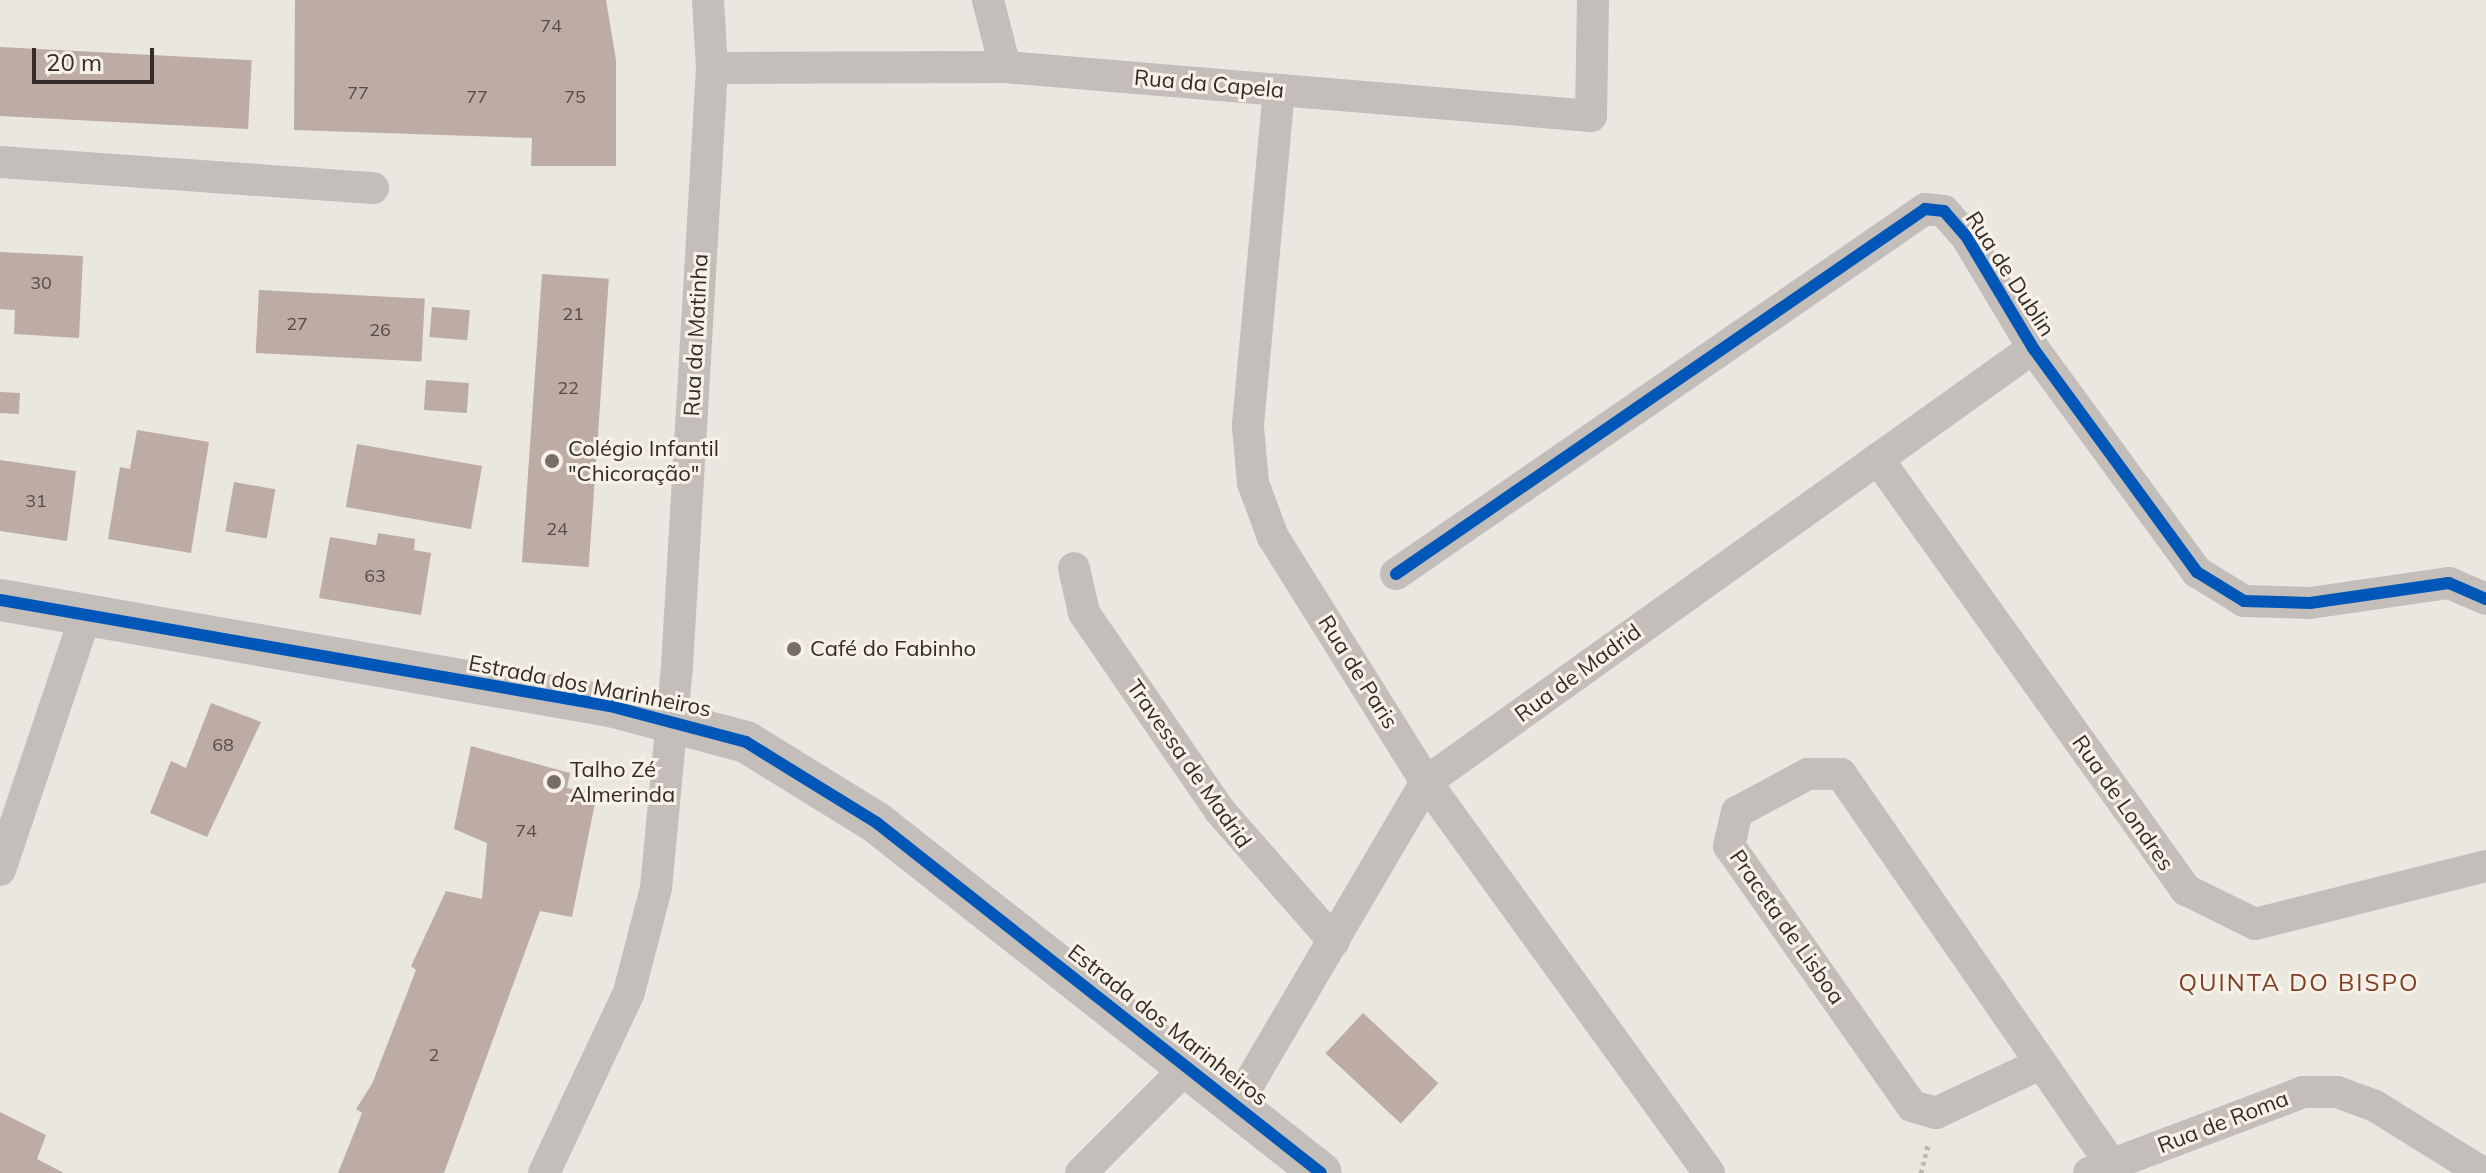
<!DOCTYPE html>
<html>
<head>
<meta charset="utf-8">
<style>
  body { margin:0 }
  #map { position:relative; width:2486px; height:1173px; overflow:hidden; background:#eae6e0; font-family:Mulish,sans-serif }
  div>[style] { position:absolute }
  .building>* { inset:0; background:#bdaca3; transform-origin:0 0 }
  .path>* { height:5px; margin-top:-2.5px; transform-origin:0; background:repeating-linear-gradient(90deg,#bcb7b1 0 4px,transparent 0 8px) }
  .minor>* { height:32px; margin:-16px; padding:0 16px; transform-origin:16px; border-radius:16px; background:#c3beb9 }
  .tertiary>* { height:42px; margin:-21px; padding:0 21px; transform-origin:21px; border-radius:21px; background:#c3beb9 }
  .cycleway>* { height:12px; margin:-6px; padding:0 6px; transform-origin:6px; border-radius:6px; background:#0057b8 }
  .dots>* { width:22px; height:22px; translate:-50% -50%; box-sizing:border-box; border:4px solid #f7f1e7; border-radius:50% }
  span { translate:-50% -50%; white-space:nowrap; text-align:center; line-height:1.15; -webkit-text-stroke:6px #f7f1e7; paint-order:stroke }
  .number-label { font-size:18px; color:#564c47 }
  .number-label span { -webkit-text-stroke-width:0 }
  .street-label { font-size:22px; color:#342c28 }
  .poi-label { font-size:22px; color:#342c28 }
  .left { translate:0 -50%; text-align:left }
  .neighbourhood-label { font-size:24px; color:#7c4027; letter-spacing:2px }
  .scale { position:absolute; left:32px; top:48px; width:122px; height:36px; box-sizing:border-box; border:4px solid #342c28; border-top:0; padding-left:10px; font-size:24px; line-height:28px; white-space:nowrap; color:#342c28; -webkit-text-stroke:6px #f7f1e7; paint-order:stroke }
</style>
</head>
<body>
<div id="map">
  <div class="building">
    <i style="clip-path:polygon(295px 0,606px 0,616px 60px,616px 166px,531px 166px,532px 138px,294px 130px)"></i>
    <i style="left:0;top:47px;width:252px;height:69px;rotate:3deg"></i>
    <i style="clip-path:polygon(0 252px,83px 256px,79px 338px,14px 334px,15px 310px,0 309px)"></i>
    <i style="left:542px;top:274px;width:67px;height:289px;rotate:4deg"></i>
    <i style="left:259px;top:290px;width:166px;height:63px;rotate:3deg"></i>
    <i style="left:432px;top:307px;width:38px;height:30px;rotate:5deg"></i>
    <i style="left:426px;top:380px;width:43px;height:30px;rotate:4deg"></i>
    <i style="left:0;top:392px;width:20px;height:21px;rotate:3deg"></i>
    <i style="clip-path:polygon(137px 430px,209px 442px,191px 553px,108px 539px,120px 467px,130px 469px)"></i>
    <i style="left:357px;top:444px;width:127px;height:64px;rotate:10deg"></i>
    <i style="clip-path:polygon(0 460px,76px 471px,67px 541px,0 531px)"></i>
    <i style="left:234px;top:482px;width:42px;height:50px;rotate:10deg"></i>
    <i style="clip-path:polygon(378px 533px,415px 539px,414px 550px,431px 553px,421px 615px,319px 598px,330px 537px,376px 545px)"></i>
    <i style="clip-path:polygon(211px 703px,261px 722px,207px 837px,150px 813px,171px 761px,186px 768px)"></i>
    <i style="clip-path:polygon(471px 746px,570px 773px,567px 788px,597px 793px,572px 917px,540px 911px,444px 1173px,338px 1173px,362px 1113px,356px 1109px,372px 1084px,416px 970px,411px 966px,446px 891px,482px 899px,487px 843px,454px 829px)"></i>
    <i style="left:1363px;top:1013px;width:103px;height:55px;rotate:43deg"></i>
    <i style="clip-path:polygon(0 1112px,46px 1135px,37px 1159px,64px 1173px,0 1173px)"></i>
  </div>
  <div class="path">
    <i style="left:1921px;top:1173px;width:29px;rotate:-76deg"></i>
  </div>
  <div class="minor">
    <i style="left:988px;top:0;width:69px;rotate:75.8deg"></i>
    <i style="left:712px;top:68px;width:293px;rotate:-0.2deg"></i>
    <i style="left:1005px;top:67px;width:588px;rotate:4.78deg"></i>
    <i style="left:1591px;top:116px;width:116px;rotate:-89deg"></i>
    <i style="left:1279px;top:90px;width:338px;rotate:95.3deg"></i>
    <i style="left:1248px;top:427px;width:56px;rotate:84.9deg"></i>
    <i style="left:1253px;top:483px;width:58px;rotate:69.7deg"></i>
    <i style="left:1273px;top:537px;width:289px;rotate:58deg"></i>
    <i style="left:1426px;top:782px;width:483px;rotate:54.1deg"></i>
    <i style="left:0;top:162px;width:374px;rotate:4deg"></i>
    <i style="left:1878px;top:459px;width:530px;rotate:54.45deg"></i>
    <i style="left:2186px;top:890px;width:77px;rotate:26.2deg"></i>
    <i style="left:2255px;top:924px;width:238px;rotate:-14.1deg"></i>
    <i style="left:1074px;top:568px;width:46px;rotate:77.5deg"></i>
    <i style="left:1084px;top:613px;width:240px;rotate:55.5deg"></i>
    <i style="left:1220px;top:811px;width:173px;rotate:48.8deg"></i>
    <i style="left:1396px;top:574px;width:643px;rotate:-34.6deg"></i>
    <i style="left:1925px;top:209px;width:19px;rotate:6deg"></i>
    <i style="left:1944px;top:211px;width:33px;rotate:49deg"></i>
    <i style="left:1966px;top:236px;width:131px;rotate:59.1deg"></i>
    <i style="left:2033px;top:348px;width:278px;rotate:53.8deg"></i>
    <i style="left:2197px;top:572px;width:55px;rotate:31.7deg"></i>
    <i style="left:2244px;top:601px;width:66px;rotate:1.7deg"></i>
    <i style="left:2310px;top:603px;width:140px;rotate:-8.2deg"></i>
    <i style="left:2449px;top:583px;width:40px;rotate:23.4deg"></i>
    <i style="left:0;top:870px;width:269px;rotate:-71.4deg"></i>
    <i style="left:2040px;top:1064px;width:115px;rotate:154.8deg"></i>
    <i style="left:1936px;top:1113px;width:25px;rotate:-164deg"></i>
    <i style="left:1912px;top:1106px;width:318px;rotate:-125.1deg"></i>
    <i style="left:1729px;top:846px;width:35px;rotate:-77deg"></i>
    <i style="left:1737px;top:812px;width:81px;rotate:-28.2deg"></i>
    <i style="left:1808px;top:774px;width:33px"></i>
    <i style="left:1841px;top:774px;width:474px;rotate:55.3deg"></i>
    <i style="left:1237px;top:1104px;width:373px;rotate:-59.6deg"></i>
    <i style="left:1426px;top:782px;width:746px;rotate:-35.56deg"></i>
    <i style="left:544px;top:1173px;width:200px;rotate:-64.8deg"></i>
    <i style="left:629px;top:992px;width:107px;rotate:-75.4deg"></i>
    <i style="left:656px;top:888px;width:223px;rotate:-84.6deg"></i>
    <i style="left:677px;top:666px;width:599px;rotate:-86.65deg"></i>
    <i style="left:712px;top:68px;width:68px;rotate:-93.4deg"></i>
    <i style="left:1081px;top:1173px;width:151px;rotate:-45deg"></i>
    <i style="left:2089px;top:1173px;width:229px;rotate:-20.7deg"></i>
    <i style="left:2303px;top:1092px;width:34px"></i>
    <i style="left:2337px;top:1092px;width:40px;rotate:20.2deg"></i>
    <i style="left:2375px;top:1106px;width:127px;rotate:31.8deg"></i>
  </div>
  <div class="tertiary">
    <i style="left:0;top:600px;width:619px;rotate:9.86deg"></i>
    <i style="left:610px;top:706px;width:141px;rotate:14.8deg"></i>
    <i style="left:746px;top:742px;width:154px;rotate:31.7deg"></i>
    <i style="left:877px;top:823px;width:565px;rotate:38.25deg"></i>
  </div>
  <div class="cycleway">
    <i style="left:1396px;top:574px;width:643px;rotate:-34.6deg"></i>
    <i style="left:1925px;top:209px;width:19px;rotate:6deg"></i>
    <i style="left:1944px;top:211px;width:33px;rotate:49deg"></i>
    <i style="left:1966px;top:236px;width:131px;rotate:59.1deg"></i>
    <i style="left:2033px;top:348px;width:278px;rotate:53.8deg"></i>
    <i style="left:2197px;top:572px;width:55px;rotate:31.7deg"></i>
    <i style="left:2244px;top:601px;width:66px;rotate:1.7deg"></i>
    <i style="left:2310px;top:603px;width:140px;rotate:-8.2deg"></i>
    <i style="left:2449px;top:583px;width:40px;rotate:23.4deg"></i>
    <i style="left:0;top:600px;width:619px;rotate:9.86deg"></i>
    <i style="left:610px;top:706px;width:141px;rotate:14.8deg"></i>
    <i style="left:746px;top:742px;width:154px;rotate:31.7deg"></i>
    <i style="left:877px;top:823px;width:565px;rotate:38.25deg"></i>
  </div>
  <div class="dots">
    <i style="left:552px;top:461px;background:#746d68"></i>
    <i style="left:794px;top:649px;background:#746d68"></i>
    <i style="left:554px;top:782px;background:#746d68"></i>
  </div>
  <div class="number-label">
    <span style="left:551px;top:26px">74</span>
    <span style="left:358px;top:93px">77</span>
    <span style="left:477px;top:97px">77</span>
    <span style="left:575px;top:97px">75</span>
    <span style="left:41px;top:283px">30</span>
    <span style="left:573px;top:314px">21</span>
    <span style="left:297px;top:324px">27</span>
    <span style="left:380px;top:330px">26</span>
    <span style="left:568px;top:388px">22</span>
    <span style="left:36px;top:501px">31</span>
    <span style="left:557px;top:529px">24</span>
    <span style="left:375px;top:576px">63</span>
    <span style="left:223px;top:745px">68</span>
    <span style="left:526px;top:831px">74</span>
    <span style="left:434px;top:1055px">2</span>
  </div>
  <div class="street-label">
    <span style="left:1209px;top:84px;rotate:5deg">Rua da Capela</span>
    <span style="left:2010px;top:274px;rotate:57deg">Rua de Dublin</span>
    <span style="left:696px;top:335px;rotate:-87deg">Rua da Matinha</span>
    <span style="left:1358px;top:672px;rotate:58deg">Rua de Paris</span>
    <span style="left:1578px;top:673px;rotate:-36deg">Rua de Madrid</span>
    <span style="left:590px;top:686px;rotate:11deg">Estrada dos Marinheiros</span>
    <span style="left:1189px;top:764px;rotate:55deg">Travessa de Madrid</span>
    <span style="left:2123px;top:803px;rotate:55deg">Rua de Londres</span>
    <span style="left:1787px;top:927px;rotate:55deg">Praceta de Lisboa</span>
    <span style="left:1168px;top:1025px;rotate:38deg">Estrada dos Marinheiros</span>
    <span style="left:2223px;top:1122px;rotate:-21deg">Rua de Roma</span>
  </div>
  <div class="poi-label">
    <span class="left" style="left:568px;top:461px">Colégio Infantil<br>"Chicoração"</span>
    <span class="left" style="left:810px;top:649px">Café do Fabinho</span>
    <span class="left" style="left:570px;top:782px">Talho Zé<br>Almerinda</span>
  </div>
  <div class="neighbourhood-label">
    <span style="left:2299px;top:983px">QUINTA DO BISPO</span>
  </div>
  <div class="scale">20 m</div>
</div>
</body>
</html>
